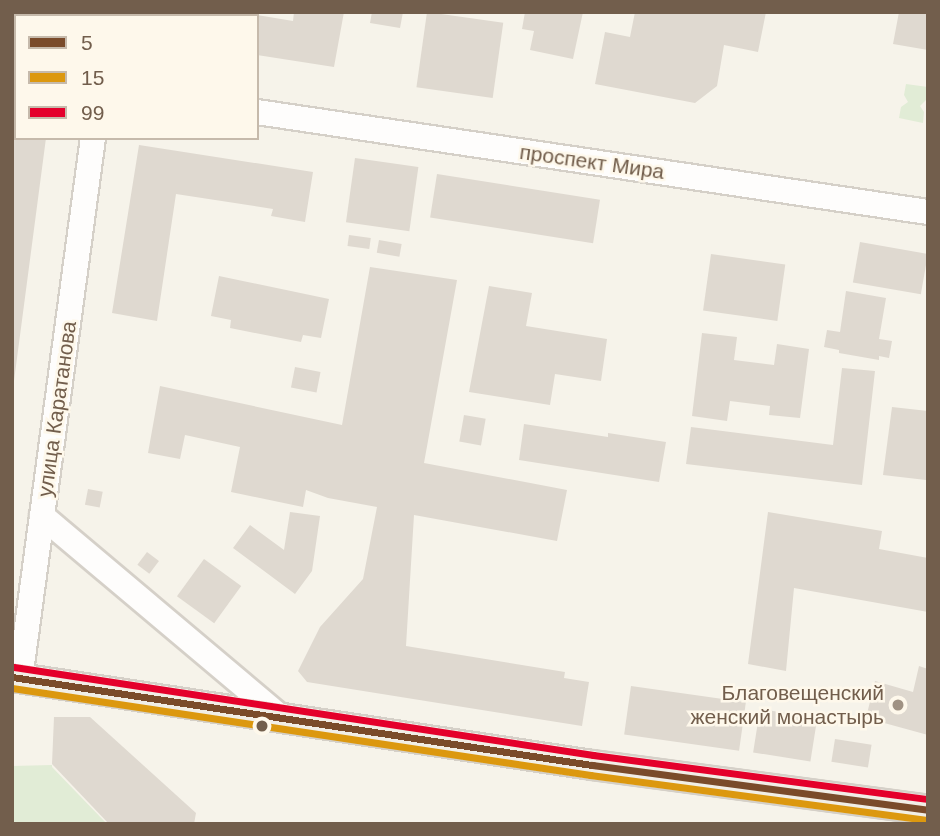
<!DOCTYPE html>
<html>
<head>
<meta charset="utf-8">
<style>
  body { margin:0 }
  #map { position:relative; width:940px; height:836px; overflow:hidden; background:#f6f3ea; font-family:Helvetica,sans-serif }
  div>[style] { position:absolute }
  .green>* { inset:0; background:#e1ecd6 }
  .building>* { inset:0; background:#dfd9d0; transform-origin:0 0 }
  .roads { filter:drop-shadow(2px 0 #d5d0c8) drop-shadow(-2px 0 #d5d0c8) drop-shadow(0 2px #d5d0c8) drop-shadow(0 -2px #d5d0c8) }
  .street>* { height:18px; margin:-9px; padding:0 9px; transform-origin:9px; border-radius:9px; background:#fefdfc }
  .secondary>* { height:24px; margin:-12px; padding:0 12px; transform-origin:12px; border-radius:12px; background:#fefdfc }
  .primary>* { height:28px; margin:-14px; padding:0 14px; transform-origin:14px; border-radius:14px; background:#f1eee6 }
  .bus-1>* { height:7px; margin:-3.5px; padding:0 3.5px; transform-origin:3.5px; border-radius:3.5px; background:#7a4b2a }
  .bus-2>* { height:7px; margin:-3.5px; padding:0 3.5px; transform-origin:3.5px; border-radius:3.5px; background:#dc980f }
  .bus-3>* { height:7px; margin:-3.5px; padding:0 3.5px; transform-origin:3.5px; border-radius:3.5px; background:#e4002b }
  .dots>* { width:19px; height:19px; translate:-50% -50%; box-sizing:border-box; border:4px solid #fef8eb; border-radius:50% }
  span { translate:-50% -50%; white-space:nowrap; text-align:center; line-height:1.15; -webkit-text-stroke:5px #fef8eb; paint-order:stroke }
  .street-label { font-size:21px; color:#725e4c }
  .poi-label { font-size:21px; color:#725e4c }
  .right { translate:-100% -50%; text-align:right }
  .frame { position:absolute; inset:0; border:14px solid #725e4c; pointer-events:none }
  .legend { position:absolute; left:14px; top:14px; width:245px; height:126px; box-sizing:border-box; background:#fef8eb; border:2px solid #c6baab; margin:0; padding:9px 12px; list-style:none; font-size:21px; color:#725e4c }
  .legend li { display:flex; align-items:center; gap:14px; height:35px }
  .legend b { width:35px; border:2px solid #c6baab }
</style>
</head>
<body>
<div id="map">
  <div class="green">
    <i style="clip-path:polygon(906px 84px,928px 87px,926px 100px,920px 106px,924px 112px,923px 123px,899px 118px,901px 107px,908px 102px,904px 95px)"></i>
    <i style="clip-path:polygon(52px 765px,52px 767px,107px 824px,12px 824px,12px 766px)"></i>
  </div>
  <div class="building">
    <i style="clip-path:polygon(12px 12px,63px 12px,58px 16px,16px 16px)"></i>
    <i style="clip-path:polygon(145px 12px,242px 12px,254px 14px,145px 16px)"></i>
    <i style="clip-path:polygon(294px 12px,344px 12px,334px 67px,257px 55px,257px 15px,293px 21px)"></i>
    <i style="clip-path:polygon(372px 12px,403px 12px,400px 28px,370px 23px)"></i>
    <i style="left:427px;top:12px;width:77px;height:76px;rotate:8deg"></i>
    <i style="clip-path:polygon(525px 12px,583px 12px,573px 59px,530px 50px,534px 31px,522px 29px)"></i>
    <i style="clip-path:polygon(635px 12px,766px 12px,758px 52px,724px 45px,717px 86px,695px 103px,595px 84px,605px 32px,630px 37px)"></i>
    <i style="clip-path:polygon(899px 12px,928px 12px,928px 50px,893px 44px)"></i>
    <i style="clip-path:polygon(12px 123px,16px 124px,16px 138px,46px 138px,14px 381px)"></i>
    <i style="clip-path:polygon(139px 145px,313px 172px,305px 222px,271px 216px,273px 209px,176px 194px,157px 321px,112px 313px)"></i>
    <i style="left:355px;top:158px;width:64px;height:65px;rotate:8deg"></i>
    <i style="left:437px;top:174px;width:165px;height:44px;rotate:9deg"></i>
    <i style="left:349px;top:235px;width:22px;height:11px;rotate:8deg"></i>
    <i style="left:379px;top:240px;width:23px;height:13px;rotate:10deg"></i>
    <i style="left:860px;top:242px;width:69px;height:41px;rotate:10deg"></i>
    <i style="left:711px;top:254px;width:75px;height:57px;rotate:8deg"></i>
    <i style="clip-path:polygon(370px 267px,457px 280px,424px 463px,567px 490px,557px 541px,414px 515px,406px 646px,565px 672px,564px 678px,589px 682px,582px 726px,307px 682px,298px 671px,320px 627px,363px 579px,377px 507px,328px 498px,306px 490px,303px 507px,231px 492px,240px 447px,185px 435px,180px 459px,148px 453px,160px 386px,342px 425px)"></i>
    <i style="clip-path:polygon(219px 276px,329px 299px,321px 338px,303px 335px,301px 342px,230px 328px,231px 320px,211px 316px)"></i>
    <i style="clip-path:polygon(489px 286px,532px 293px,526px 326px,607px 339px,601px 381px,555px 374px,550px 405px,469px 392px)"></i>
    <i style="clip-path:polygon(846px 291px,886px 298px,879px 339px,892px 341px,889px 358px,879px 356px,879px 360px,839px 353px,839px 350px,824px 347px,827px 330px,840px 332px)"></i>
    <i style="clip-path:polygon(702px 333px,737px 337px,734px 360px,774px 365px,777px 344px,809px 349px,800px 418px,769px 415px,770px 406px,730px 401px,727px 421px,692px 416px)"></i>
    <i style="left:295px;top:367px;width:26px;height:21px;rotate:11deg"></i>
    <i style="clip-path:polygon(842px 368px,875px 371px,862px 485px,686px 464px,691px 427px,833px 445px)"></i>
    <i style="clip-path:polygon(892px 407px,928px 411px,926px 480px,883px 475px)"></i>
    <i style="left:464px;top:415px;width:22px;height:27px;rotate:10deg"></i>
    <i style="clip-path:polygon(524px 424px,608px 437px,608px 433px,666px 442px,659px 482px,519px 460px)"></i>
    <i style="left:88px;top:489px;width:15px;height:16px;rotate:11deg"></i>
    <i style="clip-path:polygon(290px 512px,320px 516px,312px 571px,295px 594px,233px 548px,250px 525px,284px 550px)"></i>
    <i style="clip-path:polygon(768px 512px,882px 531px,879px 549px,928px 558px,928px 612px,794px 588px,786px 671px,748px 664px)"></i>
    <i style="left:147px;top:552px;width:15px;height:16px;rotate:37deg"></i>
    <i style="left:204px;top:559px;width:46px;height:46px;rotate:36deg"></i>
    <i style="clip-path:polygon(919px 666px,928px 669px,928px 735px,866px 718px,875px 681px,913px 692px)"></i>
    <i style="left:631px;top:686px;width:116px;height:49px;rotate:8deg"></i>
    <i style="left:760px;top:709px;width:58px;height:44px;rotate:9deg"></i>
    <i style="clip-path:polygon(54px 717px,90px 717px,196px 813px,194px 824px,109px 824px,52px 764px)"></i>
    <i style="left:835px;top:739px;width:37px;height:23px;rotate:9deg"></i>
  </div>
  <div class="roads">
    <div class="street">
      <i style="left:12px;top:86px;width:4px"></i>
    </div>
    <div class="secondary">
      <i style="left:109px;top:16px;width:4px;rotate:-76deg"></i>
      <i style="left:257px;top:112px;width:678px;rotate:8.48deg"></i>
      <i style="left:42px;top:516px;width:315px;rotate:40.1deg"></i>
      <i style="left:20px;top:679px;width:546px;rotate:-82.32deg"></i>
    </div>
    <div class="primary">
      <i style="left:12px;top:677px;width:587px;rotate:8.63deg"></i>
      <i style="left:592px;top:765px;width:339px;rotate:7.6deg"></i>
    </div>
  </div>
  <div class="bus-1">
    <i style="left:12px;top:677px;width:587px;rotate:8.63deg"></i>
    <i style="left:592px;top:765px;width:339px;rotate:7.6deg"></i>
  </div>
  <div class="bus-2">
    <i style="left:12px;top:688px;width:585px;rotate:8.56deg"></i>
    <i style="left:590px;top:775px;width:340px;rotate:7.6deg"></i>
  </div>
  <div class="bus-3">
    <i style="left:14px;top:667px;width:586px;rotate:8.64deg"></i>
    <i style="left:593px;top:755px;width:338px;rotate:7.5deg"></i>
  </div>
  <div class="dots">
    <i style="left:898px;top:705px;background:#a09283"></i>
    <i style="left:262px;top:726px;background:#725e4c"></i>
  </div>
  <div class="street-label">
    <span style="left:592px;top:162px;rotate:8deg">проспект Мира</span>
    <span style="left:57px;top:409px;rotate:-82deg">улица Каратанова</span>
  </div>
  <div class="poi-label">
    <span class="right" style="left:884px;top:705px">Благовещенский<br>женский монастырь</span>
  </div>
  <div class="frame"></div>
  <ul class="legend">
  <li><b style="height:9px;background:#7a4b2a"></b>5</li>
  <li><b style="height:9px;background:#dc980f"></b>15</li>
  <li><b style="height:9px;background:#e4002b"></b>99</li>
  </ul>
</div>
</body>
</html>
